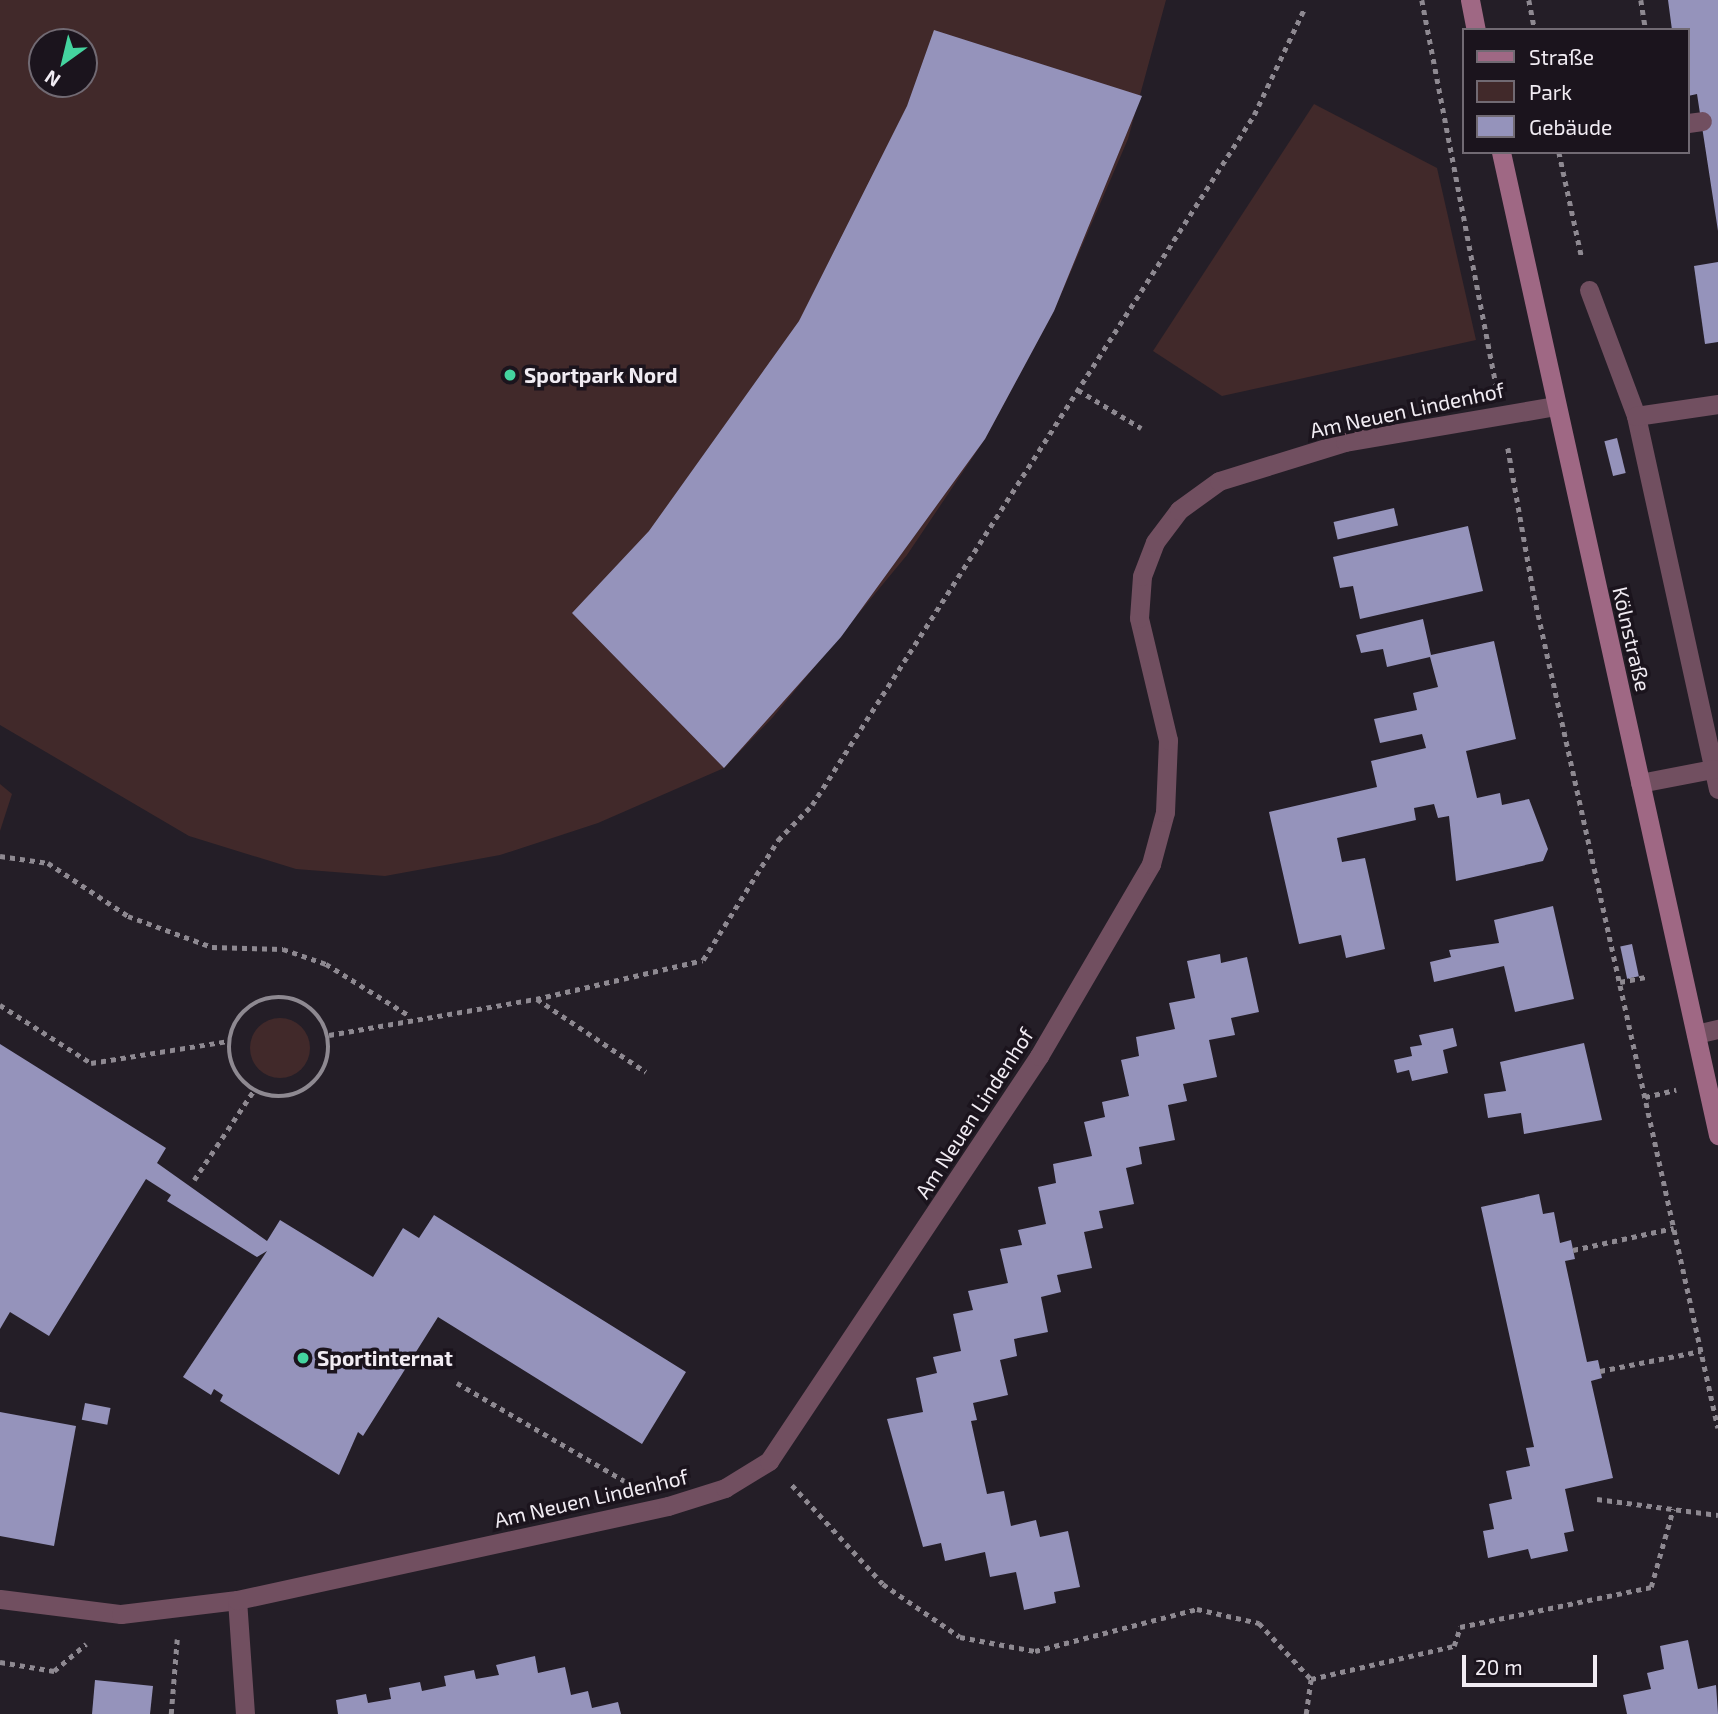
<!DOCTYPE html>
<html>
<head>
<meta charset="utf-8">
<style>
  body { margin:0 }
  #map { position:relative; width:1718px; height:1714px; overflow:hidden; background:#241e27; font-family:"Exo 2",sans-serif }
  div>[style] { position:absolute }
  .green>* { inset:0; background:#41292a }
  .round { border-radius:50% }
  .building>* { inset:0; background:#9593bb; transform-origin:0 0 }
  .path>* { height:4.5px; margin-top:-2.25px; transform-origin:0; background:repeating-linear-gradient(90deg,#8e8991 0 5px,transparent 0 10px) }
  .path>.ring { margin:-2.25px; padding:0; box-sizing:content-box; background:none; border:4.5px solid #8e8991; border-radius:50% }
  .service>* { height:19px; margin:-9.5px; padding:0 9.5px; transform-origin:9.5px; border-radius:9.5px; background:#714f60 }
  .minor>* { height:19px; margin:-9.5px; padding:0 9.5px; transform-origin:9.5px; border-radius:9.5px; background:#714f60 }
  .secondary>* { height:19px; margin:-9.5px; padding:0 9.5px; transform-origin:9.5px; border-radius:9.5px; background:#9f6884 }
  .dots>* { width:19px; height:19px; translate:-50% -50%; box-sizing:border-box; border:4px solid #1b141d; border-radius:50% }
  span { translate:-50% -50%; white-space:nowrap; text-align:center; line-height:1.15; -webkit-text-stroke:7px #1b141d; paint-order:stroke }
  .poi-label { font-size:21px; color:#f1ecf3; font-weight:700 }
  .left { translate:0 -50%; text-align:left }
  .street-label { font-size:21px; color:#f1ecf3 }
  .legend { position:absolute; left:1462px; top:28px; width:228px; height:126px; box-sizing:border-box; background:#1b141d; border:2px solid #716a73; margin:0; padding:9px 12px; list-style:none; font-size:21px; color:#f1ecf3 }
  .legend li { display:flex; align-items:center; gap:14px; height:35px }
  .legend b { width:35px; border:2px solid #716a73 }
  .north { position:absolute; left:28px; top:28px; width:70px; height:70px; box-sizing:border-box; background:#1b141d; border:2px solid #716a73; border-radius:50%; rotate:214deg; font-size:19px; font-weight:700; line-height:28px; text-align:center; color:#f1ecf3 }
  .north::after { content:''; display:block; margin:auto; width:24px; height:32px; background:#44d49f; clip-path:polygon(50% 0,100% 100%,50% 72%,0 100%) }
  .scale { position:absolute; left:1462px; top:1655px; width:135px; height:32px; box-sizing:border-box; border:4px solid #f1ecf3; border-top:0; padding-left:9px; font-size:21px; line-height:24px; white-space:nowrap; color:#f1ecf3; -webkit-text-stroke:5px #1b141d; paint-order:stroke }
</style>
</head>
<body>
<div id="map">
  <div class="green">
    <i style="clip-path:polygon(evenodd,0 0,1166px 0,1128px 139px,1054px 311px,985px 439px,907px 555px,773px 717px,724px 768px,598px 823px,500px 855px,385px 876px,296px 869px,189px 836px,0 725px,0 0,42px 42px,84px 42px,84px 84px,42px 84px,42px 42px)"></i>
    <i style="clip-path:polygon(1314px 104px,1437px 168px,1476px 340px,1222px 396px,1153px 351px)"></i>
    <i style="clip-path:polygon(0 784px,12px 794px,0 831px)"></i>
    <i class="round" style="left:250px;top:1018px;width:60px;height:60px"></i>
  </div>
  <div class="building">
    <i style="clip-path:polygon(1668px 0,1718px 0,1718px 231px,1697px 94px,1688px 96px,1688px 30px,1672px 30px)"></i>
    <i style="clip-path:polygon(934px 30px,1142px 96px,1054px 311px,985px 439px,841px 637px,724px 768px,572px 613px,649px 531px,799px 321px,907px 106px)"></i>
    <i style="clip-path:polygon(1718px 262px,1718px 342px,1705px 344px,1694px 266px)"></i>
    <i style="left:1617px;top:438px;width:36px;height:13px;rotate:76deg"></i>
    <i style="left:1394px;top:508px;width:18px;height:62px;rotate:77deg"></i>
    <i style="clip-path:polygon(1468px 526px,1483px 591px,1360px 619px,1353px 586px,1340px 588px,1333px 557px)"></i>
    <i style="clip-path:polygon(1423px 619px,1431px 655px,1494px 641px,1516px 739px,1466px 751px,1477px 798px,1500px 793px,1502px 805px,1529px 799px,1548px 849px,1543px 861px,1456px 881px,1449px 816px,1438px 818px,1434px 804px,1414px 808px,1416px 820px,1337px 838px,1342px 862px,1365px 858px,1385px 949px,1346px 958px,1341px 935px,1299px 944px,1269px 812px,1377px 787px,1371px 761px,1426px 748px,1422px 734px,1380px 743px,1374px 719px,1417px 710px,1413px 693px,1438px 687px,1430px 657px,1387px 667px,1383px 649px,1361px 653px,1356px 635px)"></i>
    <i style="clip-path:polygon(1553px 906px,1574px 999px,1515px 1012px,1504px 966px,1434px 982px,1430px 962px,1451px 957px,1449px 950px,1499px 943px,1494px 920px)"></i>
    <i style="left:1632px;top:944px;width:33px;height:12px;rotate:78deg"></i>
    <i style="clip-path:polygon(1220px 954px,1221px 963px,1247px 957px,1259px 1012px,1231px 1018px,1235px 1035px,1209px 1040px,1217px 1077px,1183px 1084px,1187px 1101px,1168px 1105px,1175px 1140px,1139px 1147px,1142px 1164px,1126px 1168px,1134px 1204px,1099px 1211px,1103px 1228px,1084px 1232px,1092px 1268px,1057px 1275px,1061px 1292px,1041px 1297px,1048px 1332px,1014px 1339px,1017px 1356px,1000px 1360px,1008px 1395px,973px 1403px,977px 1420px,971px 1421px,987px 1494px,1004px 1491px,1011px 1526px,1036px 1520px,1040px 1537px,1068px 1531px,1080px 1587px,1054px 1592px,1056px 1603px,1024px 1610px,1016px 1572px,990px 1577px,985px 1552px,945px 1561px,941px 1543px,923px 1547px,887px 1419px,923px 1412px,916px 1378px,937px 1373px,933px 1357px,961px 1351px,953px 1314px,973px 1310px,968px 1291px,1008px 1283px,1000px 1249px,1022px 1245px,1018px 1230px,1046px 1224px,1038px 1187px,1056px 1183px,1053px 1164px,1092px 1156px,1084px 1122px,1105px 1117px,1102px 1102px,1129px 1096px,1121px 1060px,1139px 1056px,1136px 1037px,1175px 1029px,1169px 1003px,1195px 998px,1187px 961px)"></i>
    <i style="clip-path:polygon(1453px 1028px,1457px 1046px,1443px 1050px,1448px 1073px,1412px 1081px,1409px 1070px,1397px 1073px,1394px 1060px,1412px 1056px,1410px 1047px,1422px 1045px,1419px 1035px)"></i>
    <i style="clip-path:polygon(1584px 1043px,1602px 1120px,1524px 1134px,1521px 1113px,1488px 1118px,1484px 1094px,1506px 1091px,1500px 1062px)"></i>
    <i style="clip-path:polygon(0 1044px,166px 1148px,157px 1163px,267px 1241px,280px 1220px,373px 1277px,403px 1228px,419px 1238px,434px 1215px,686px 1372px,642px 1444px,438px 1317px,363px 1436px,358px 1432px,339px 1475px,220px 1401px,223px 1395px,214px 1389px,211px 1395px,183px 1377px,267px 1251px,257px 1257px,167px 1201px,171px 1195px,146px 1179px,49px 1336px,10px 1312px,0 1329px)"></i>
    <i style="clip-path:polygon(1539px 1194px,1543px 1214px,1554px 1212px,1560px 1243px,1571px 1240px,1575px 1259px,1565px 1261px,1587px 1362px,1598px 1360px,1602px 1378px,1591px 1381px,1613px 1478px,1565px 1489px,1574px 1531px,1564px 1533px,1568px 1551px,1531px 1559px,1528px 1549px,1488px 1558px,1483px 1531px,1494px 1529px,1489px 1504px,1512px 1499px,1506px 1471px,1530px 1466px,1526px 1448px,1534px 1447px,1481px 1207px)"></i>
    <i style="left:85px;top:1403px;width:26px;height:17px;rotate:11deg"></i>
    <i style="clip-path:polygon(0 1412px,76px 1426px,54px 1546px,0 1536px)"></i>
    <i style="clip-path:polygon(1688px 1640px,1698px 1689px,1716px 1685px,1718px 1714px,1627px 1714px,1623px 1695px,1651px 1689px,1647px 1673px,1664px 1669px,1660px 1646px)"></i>
    <i style="clip-path:polygon(535px 1656px,538px 1673px,565px 1667px,571px 1695px,588px 1691px,592px 1708px,618px 1702px,621px 1714px,338px 1714px,336px 1700px,366px 1694px,368px 1703px,391px 1699px,389px 1688px,420px 1682px,422px 1691px,446px 1686px,444px 1676px,474px 1670px,476px 1679px,499px 1675px,496px 1665px)"></i>
    <i style="clip-path:polygon(95px 1680px,153px 1686px,150px 1714px,92px 1714px)"></i>
  </div>
  <div class="path">
    <i style="left:1422px;top:0;width:391px;rotate:79.1deg"></i>
    <i style="left:1529px;top:0;width:31px;rotate:79deg"></i>
    <i style="left:1641px;top:0;width:30px;rotate:81deg"></i>
    <i style="left:1559px;top:152px;width:108px;rotate:77.8deg"></i>
    <i style="left:1078px;top:390px;width:74px;rotate:31.1deg"></i>
    <i style="left:1508px;top:448px;width:149px;rotate:80deg"></i>
    <i style="left:1534px;top:595px;width:853px;rotate:77.54deg"></i>
    <i style="left:0;top:856px;width:49px;rotate:8.3deg"></i>
    <i style="left:48px;top:863px;width:96px;rotate:33.5deg"></i>
    <i style="left:128px;top:916px;width:90px;rotate:20.3deg"></i>
    <i style="left:212px;top:947px;width:71px;rotate:1.6deg"></i>
    <i style="left:283px;top:949px;width:46px;rotate:19.2deg"></i>
    <i style="left:326px;top:964px;width:99px;rotate:31.8deg"></i>
    <i style="left:1620px;top:982px;width:26px;rotate:-11deg"></i>
    <i class="ring" style="left:229px;top:997px;width:95.5px;height:95.5px"></i>
    <i style="left:537px;top:999px;width:131px;rotate:33.8deg"></i>
    <i style="left:0;top:1005px;width:108px;rotate:32.5deg"></i>
    <i style="left:91px;top:1063px;width:140px;rotate:-9.1deg"></i>
    <i style="left:329px;top:1035px;width:210px;rotate:-9.9deg"></i>
    <i style="left:536px;top:999px;width:171px;rotate:-13.1deg"></i>
    <i style="left:703px;top:960px;width:142px;rotate:-58deg"></i>
    <i style="left:778px;top:840px;width:49px;rotate:-45.8deg"></i>
    <i style="left:812px;top:805px;width:819px;rotate:-57.36deg"></i>
    <i style="left:1254px;top:115px;width:117px;rotate:-64.7deg"></i>
    <i style="left:1645px;top:1097px;width:32px;rotate:-13deg"></i>
    <i style="left:194px;top:1180px;width:108px;rotate:-56.3deg"></i>
    <i style="left:1573px;top:1250px;width:103px;rotate:-12.3deg"></i>
    <i style="left:1600px;top:1371px;width:103px;rotate:-11.2deg"></i>
    <i style="left:457px;top:1383px;width:194px;rotate:30.3deg"></i>
    <i style="left:792px;top:1485px;width:134px;rotate:47.4deg"></i>
    <i style="left:883px;top:1584px;width:93px;rotate:34.5deg"></i>
    <i style="left:960px;top:1637px;width:76px;rotate:10.6deg"></i>
    <i style="left:1035px;top:1651px;width:167px;rotate:-14.5deg"></i>
    <i style="left:1197px;top:1609px;width:64px;rotate:12.7deg"></i>
    <i style="left:1259px;top:1623px;width:76px;rotate:47.1deg"></i>
    <i style="left:1597px;top:1499px;width:122px;rotate:7.5deg"></i>
    <i style="left:0;top:1662px;width:55px;rotate:9.5deg"></i>
    <i style="left:54px;top:1671px;width:42px;rotate:-40.2deg"></i>
    <i style="left:171px;top:1714px;width:75px;rotate:-85.4deg"></i>
    <i style="left:1306px;top:1714px;width:35px;rotate:-82deg"></i>
    <i style="left:1311px;top:1679px;width:147px;rotate:-13deg"></i>
    <i style="left:1454px;top:1646px;width:20px;rotate:-72deg"></i>
    <i style="left:1460px;top:1627px;width:195px;rotate:-11.8deg"></i>
    <i style="left:1651px;top:1587px;width:81px;rotate:-74.2deg"></i>
  </div>
  <div class="service">
    <i style="left:1688px;top:123px;width:14px;rotate:-8deg"></i>
    <i style="left:1589px;top:290px;width:134px;rotate:69.5deg"></i>
    <i style="left:1636px;top:416px;width:382px;rotate:77.6deg"></i>
    <i style="left:1636px;top:416px;width:83px;rotate:-8.3deg"></i>
    <i style="left:1640px;top:783px;width:74px;rotate:-10.9deg"></i>
  </div>
  <div class="minor">
    <i style="left:1696px;top:1034px;width:23px;rotate:-13deg"></i>
    <i style="left:0;top:1599px;width:122px;rotate:7.1deg"></i>
    <i style="left:121px;top:1614px;width:117px;rotate:-6.9deg"></i>
    <i style="left:245px;top:1714px;width:114px;rotate:-94deg"></i>
    <i style="left:237px;top:1600px;width:441px;rotate:-12.3deg"></i>
    <i style="left:668px;top:1506px;width:60px;rotate:-17.5deg"></i>
    <i style="left:725px;top:1488px;width:52px;rotate:-31.5deg"></i>
    <i style="left:769px;top:1461px;width:487px;rotate:-56.3deg"></i>
    <i style="left:1039px;top:1056px;width:222px;rotate:-59.7deg"></i>
    <i style="left:1151px;top:864px;width:54px;rotate:-74.9deg"></i>
    <i style="left:1165px;top:812px;width:72px;rotate:-87.6deg"></i>
    <i style="left:1168px;top:740px;width:125px;rotate:-103.4deg"></i>
    <i style="left:1139px;top:618px;width:42px;rotate:-85.9deg"></i>
    <i style="left:1142px;top:576px;width:36px;rotate:-69deg"></i>
    <i style="left:1155px;top:542px;width:40px;rotate:-53deg"></i>
    <i style="left:1179px;top:510px;width:49px;rotate:-35.9deg"></i>
    <i style="left:1219px;top:481px;width:132px;rotate:-17.2deg"></i>
    <i style="left:1345px;top:442px;width:214px;rotate:-9.7deg"></i>
  </div>
  <div class="secondary">
    <i style="left:1470px;top:0;width:31px;rotate:79deg"></i>
    <i style="left:1501px;top:152px;width:1007px;rotate:77.55deg"></i>
  </div>
  <div class="dots">
    <i style="left:510px;top:375px;background:#44d49f"></i>
    <i style="left:303px;top:1358px;background:#44d49f"></i>
  </div>
  <div class="poi-label">
    <span class="left" style="left:524px;top:375px">Sportpark Nord</span>
    <span class="left" style="left:317px;top:1358px">Sportinternat</span>
  </div>
  <div class="street-label">
    <span style="left:1407px;top:410px;rotate:-12deg">Am Neuen Lindenhof</span>
    <span style="left:1632px;top:639px;rotate:77deg">Kölnstraße</span>
    <span style="left:974px;top:1113px;rotate:-57deg">Am Neuen Lindenhof</span>
    <span style="left:591px;top:1498px;rotate:-13deg">Am Neuen Lindenhof</span>
  </div>
  <ul class="legend">
  <li><b style="height:9px;background:#9f6884"></b>Straße</li>
  <li><b style="height:19px;background:#41292a"></b>Park</li>
  <li><b style="height:19px;background:#9593bb"></b>Gebäude</li>
  </ul>
  <div class="north">N</div>
  <div class="scale">20 m</div>
</div>
</body>
</html>
